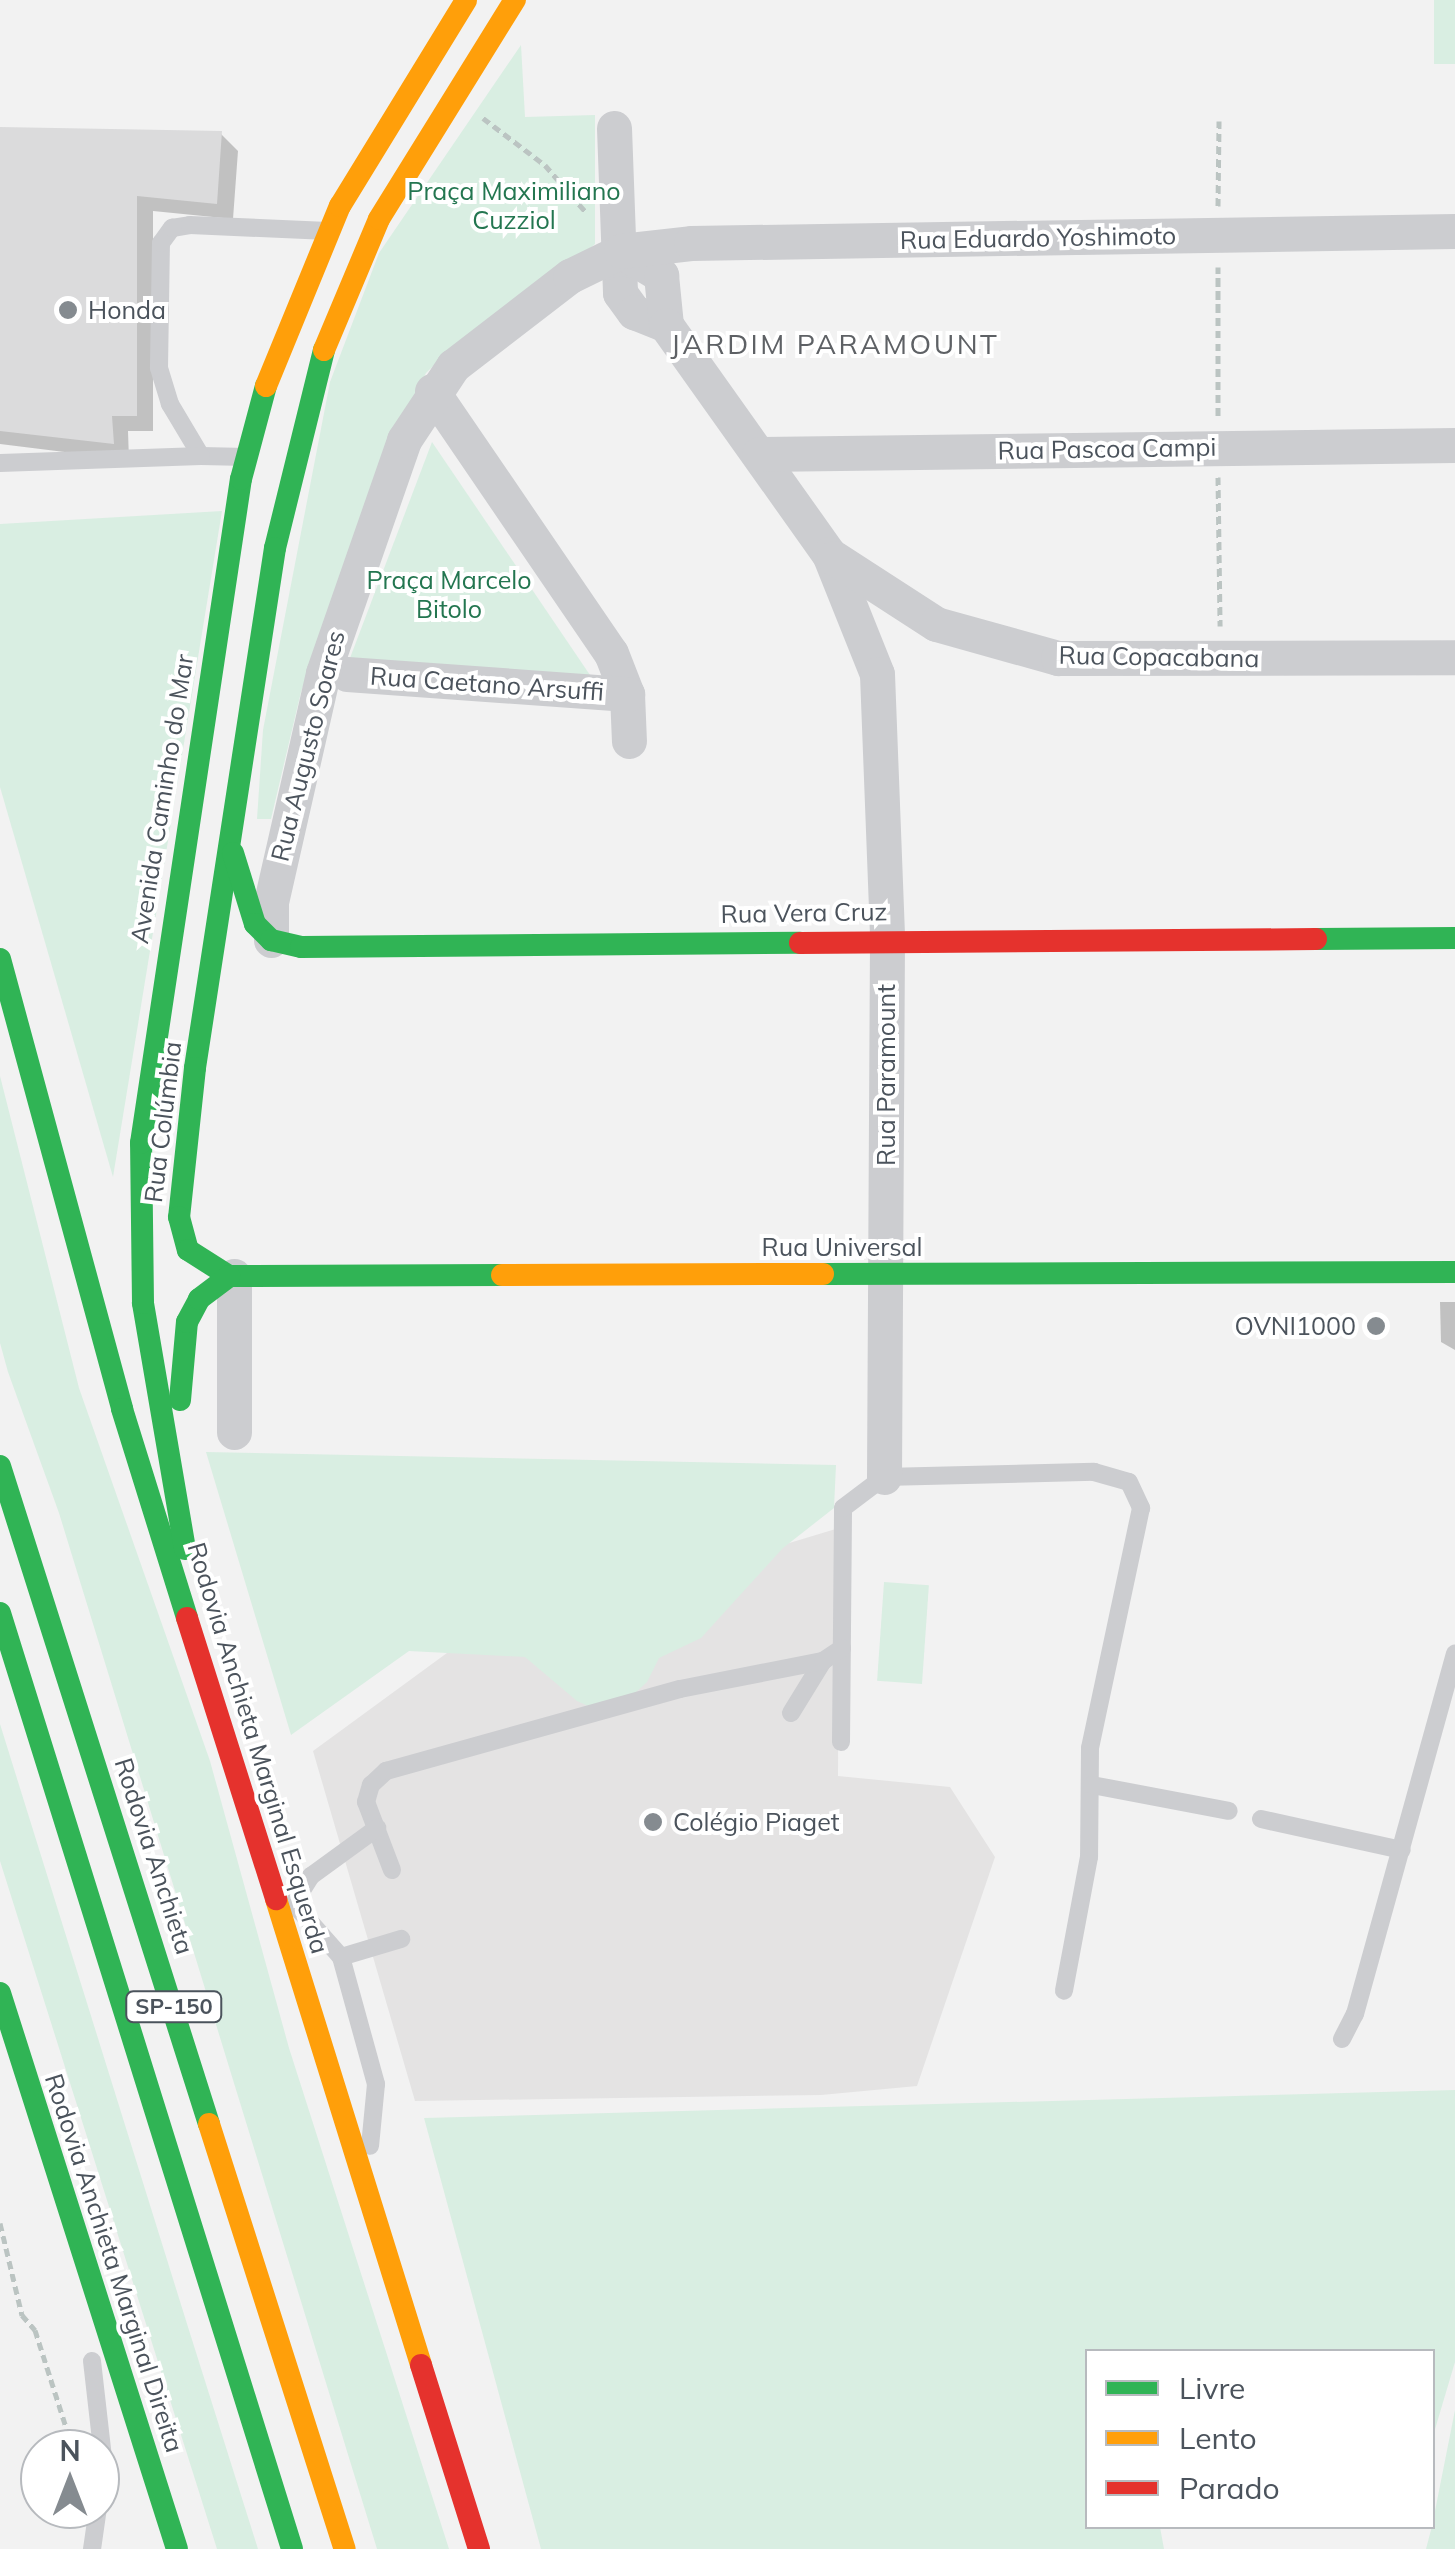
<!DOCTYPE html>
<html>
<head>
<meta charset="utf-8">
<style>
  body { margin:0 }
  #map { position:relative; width:1455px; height:2549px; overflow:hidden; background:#f2f2f2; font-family:Mulish,sans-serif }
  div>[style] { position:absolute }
  .education>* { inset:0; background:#e4e3e3 }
  .green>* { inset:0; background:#d9eee2; transform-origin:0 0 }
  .shadow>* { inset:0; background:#0003 }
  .building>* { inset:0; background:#dbdbdc }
  .path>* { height:5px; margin-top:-2.5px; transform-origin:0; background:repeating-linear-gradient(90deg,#bbc4c2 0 8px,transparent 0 13px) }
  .lane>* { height:18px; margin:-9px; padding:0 9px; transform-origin:9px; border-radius:9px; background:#cccdd0 }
  .street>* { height:35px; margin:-17.5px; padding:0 17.5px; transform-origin:17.5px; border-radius:17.5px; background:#cccdd0 }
  .fast>* { height:22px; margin:-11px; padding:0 11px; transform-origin:11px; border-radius:11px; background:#30b455 }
  .slow>* { height:22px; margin:-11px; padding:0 11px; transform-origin:11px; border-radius:11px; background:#ff9f0a }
  .jam>* { height:22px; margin:-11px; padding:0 11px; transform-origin:11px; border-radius:11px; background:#e5322d }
  .dots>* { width:28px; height:28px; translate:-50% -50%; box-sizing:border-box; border:5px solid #fff; border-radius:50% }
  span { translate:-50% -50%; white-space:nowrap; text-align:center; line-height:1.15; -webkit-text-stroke:8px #fff; paint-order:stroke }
  .shield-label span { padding:2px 8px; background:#fff; border:2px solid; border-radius:8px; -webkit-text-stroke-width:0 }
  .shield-label { font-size:22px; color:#4b535c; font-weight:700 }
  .park-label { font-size:25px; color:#237650 }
  .street-label { font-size:25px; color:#4b535c }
  .poi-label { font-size:25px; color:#4b535c }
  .left { translate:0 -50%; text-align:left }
  .right { translate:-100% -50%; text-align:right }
  .neighbourhood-label { font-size:28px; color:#5e6165; letter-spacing:2.5px }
  .legend { position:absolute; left:1085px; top:2349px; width:350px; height:180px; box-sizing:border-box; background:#fff; border:2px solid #b7babe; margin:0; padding:12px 18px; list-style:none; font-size:30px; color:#4b535c }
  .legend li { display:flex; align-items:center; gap:20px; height:50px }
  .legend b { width:50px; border:2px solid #b7babe }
  .north { position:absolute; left:20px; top:2429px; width:100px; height:100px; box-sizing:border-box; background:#fff; border:2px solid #b7babe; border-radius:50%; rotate:0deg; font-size:28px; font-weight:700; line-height:40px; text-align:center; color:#4b535c }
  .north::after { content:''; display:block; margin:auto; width:35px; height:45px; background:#858b90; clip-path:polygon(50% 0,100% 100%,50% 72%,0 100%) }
</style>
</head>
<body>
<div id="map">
  <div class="education">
    <i style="clip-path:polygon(839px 1528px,838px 1776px,950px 1787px,995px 1857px,917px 2086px,821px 2095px,415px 2101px,313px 1751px,462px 1642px)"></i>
  </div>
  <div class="green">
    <i style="left:1434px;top:0;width:21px;height:64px"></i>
    <i style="clip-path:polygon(521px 45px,525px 117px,595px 115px,595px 244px,547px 285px,460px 340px,426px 373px,387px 451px,301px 692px,271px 819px,257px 819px,263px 730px,330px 382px,379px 253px)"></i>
    <i style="clip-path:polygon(432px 442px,592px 678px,350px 658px)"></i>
    <i style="clip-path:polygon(222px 511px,113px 1177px,0 787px,0 524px)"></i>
    <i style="clip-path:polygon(0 1076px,79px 1388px,210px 1761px,289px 2048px,449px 2549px,377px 2549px,59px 1513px,8px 1372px,0 1343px)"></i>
    <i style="clip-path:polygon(206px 1452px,836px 1465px,834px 1508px,783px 1548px,701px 1638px,659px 1658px,647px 1682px,610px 1716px,577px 1701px,525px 1657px,409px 1651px,291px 1735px)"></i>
    <i style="left:884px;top:1582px;width:45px;height:99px;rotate:4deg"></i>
    <i style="clip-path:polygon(0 1724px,188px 2327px,258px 2549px,217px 2549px,0 1861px)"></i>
    <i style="clip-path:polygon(1455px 2090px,1455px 2362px,1433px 2436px,1432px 2352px,1088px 2352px,1088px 2526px,1160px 2527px,1164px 2549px,541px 2549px,424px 2118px)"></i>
    <i style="clip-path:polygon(1455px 2410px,1455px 2549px,1426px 2549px,1432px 2526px)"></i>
  </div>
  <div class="shadow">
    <i style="clip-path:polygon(0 129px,221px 134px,238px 151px,233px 219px,153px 211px,153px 431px,128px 431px,129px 460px,0 444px)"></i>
    <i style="clip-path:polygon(1440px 1302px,1455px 1302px,1455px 1350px,1441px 1342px)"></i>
  </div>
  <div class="building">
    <i style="clip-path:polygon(0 127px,222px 131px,217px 204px,137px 196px,137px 416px,112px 416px,114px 444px,0 431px)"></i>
  </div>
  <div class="path">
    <i style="left:483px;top:118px;width:78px;rotate:37.2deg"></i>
    <i style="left:545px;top:165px;width:61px;rotate:49deg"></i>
    <i style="left:1218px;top:206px;width:85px;rotate:-89.3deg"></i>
    <i style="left:1218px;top:416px;width:149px;rotate:-90deg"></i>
    <i style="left:1218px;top:477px;width:149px;rotate:89.2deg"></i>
    <i style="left:0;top:2223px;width:95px;rotate:76.6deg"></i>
    <i style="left:22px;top:2315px;width:20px;rotate:49deg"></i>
    <i style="left:35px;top:2330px;width:125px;rotate:72.3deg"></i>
  </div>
  <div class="lane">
    <i style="left:247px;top:457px;width:46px;rotate:-178.8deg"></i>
    <i style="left:201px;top:456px;width:61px;rotate:-120.8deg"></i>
    <i style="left:170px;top:404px;width:38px;rotate:-107deg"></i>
    <i style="left:159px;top:368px;width:125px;rotate:-89.1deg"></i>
    <i style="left:161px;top:243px;width:19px;rotate:-54deg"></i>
    <i style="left:172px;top:228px;width:18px;rotate:-9deg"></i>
    <i style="left:190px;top:225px;width:138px;rotate:2.5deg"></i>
    <i style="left:0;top:463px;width:201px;rotate:-2deg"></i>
    <i style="left:791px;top:1713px;width:61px;rotate:-58.4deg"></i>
    <i style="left:841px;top:1742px;width:234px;rotate:-89.5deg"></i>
    <i style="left:843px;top:1508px;width:51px;rotate:-37.1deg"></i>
    <i style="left:884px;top:1477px;width:210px;rotate:-1.4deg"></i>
    <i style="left:1094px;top:1472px;width:36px;rotate:16deg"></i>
    <i style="left:1129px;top:1482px;width:29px;rotate:65deg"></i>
    <i style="left:1141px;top:1508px;width:245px;rotate:102deg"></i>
    <i style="left:1090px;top:1748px;width:109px;rotate:90.5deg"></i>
    <i style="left:1089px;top:1857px;width:136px;rotate:100.6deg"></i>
    <i style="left:1092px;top:1785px;width:139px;rotate:10.7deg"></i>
    <i style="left:1261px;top:1819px;width:144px;rotate:12.4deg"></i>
    <i style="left:392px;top:1870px;width:73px;rotate:-110.9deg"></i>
    <i style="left:366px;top:1802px;width:18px;rotate:-74deg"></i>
    <i style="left:371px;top:1785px;width:21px;rotate:-43deg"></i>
    <i style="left:386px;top:1771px;width:305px;rotate:-15.6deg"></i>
    <i style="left:680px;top:1689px;width:146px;rotate:-11.1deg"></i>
    <i style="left:823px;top:1661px;width:23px;rotate:-34deg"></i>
    <i style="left:294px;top:1903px;width:32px;rotate:-58deg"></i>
    <i style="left:311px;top:1876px;width:82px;rotate:-36deg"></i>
    <i style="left:295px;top:1905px;width:69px;rotate:48.5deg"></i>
    <i style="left:341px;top:1957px;width:132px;rotate:74.6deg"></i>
    <i style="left:376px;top:2084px;width:62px;rotate:95.5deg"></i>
    <i style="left:341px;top:1957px;width:63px;rotate:-16.7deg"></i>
    <i style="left:1342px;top:2039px;width:28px;rotate:-63deg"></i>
    <i style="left:1355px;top:2014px;width:374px;rotate:-74.5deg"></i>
    <i style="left:92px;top:2361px;width:106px;rotate:83.5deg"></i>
    <i style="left:104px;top:2466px;width:84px;rotate:98.2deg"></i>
  </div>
  <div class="street">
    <i style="left:614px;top:128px;width:165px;rotate:87.9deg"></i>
    <i style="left:620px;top:293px;width:24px;rotate:54deg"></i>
    <i style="left:634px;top:312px;width:35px;rotate:22deg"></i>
    <i style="left:621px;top:251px;width:47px;rotate:31deg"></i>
    <i style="left:661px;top:275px;width:50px;rotate:84.3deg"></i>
    <i style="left:666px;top:325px;width:281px;rotate:54.6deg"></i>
    <i style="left:829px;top:554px;width:129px;rotate:68.2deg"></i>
    <i style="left:877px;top:674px;width:266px;rotate:87.8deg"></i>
    <i style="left:887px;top:940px;width:537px;rotate:90.32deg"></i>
    <i style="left:432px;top:391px;width:317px;rotate:55.7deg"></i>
    <i style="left:611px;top:653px;width:44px;rotate:68.7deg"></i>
    <i style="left:627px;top:694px;width:47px;rotate:87.6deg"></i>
    <i style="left:759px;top:454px;width:696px;rotate:-0.74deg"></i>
    <i style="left:834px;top:558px;width:121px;rotate:32.9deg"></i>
    <i style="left:936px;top:624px;width:127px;rotate:15.6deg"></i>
    <i style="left:1058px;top:658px;width:397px;rotate:-0.1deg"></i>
    <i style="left:347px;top:674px;width:281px;rotate:4.1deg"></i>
    <i style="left:271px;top:940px;width:38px;rotate:-90deg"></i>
    <i style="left:271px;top:902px;width:235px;rotate:-77.2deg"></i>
    <i style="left:323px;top:673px;width:247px;rotate:-70.8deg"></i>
    <i style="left:404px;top:440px;width:89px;rotate:-56.5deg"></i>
    <i style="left:453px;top:366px;width:148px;rotate:-37.6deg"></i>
    <i style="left:570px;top:276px;width:57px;rotate:-26.1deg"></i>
    <i style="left:621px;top:251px;width:70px;rotate:-6.5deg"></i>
    <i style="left:691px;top:243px;width:764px;rotate:-0.9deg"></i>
    <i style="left:234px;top:1432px;width:156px;rotate:-90deg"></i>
  </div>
  <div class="fast">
    <i style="left:324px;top:350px;width:204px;rotate:103.9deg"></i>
    <i style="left:275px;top:548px;width:526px;rotate:98.75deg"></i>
    <i style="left:195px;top:1068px;width:150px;rotate:96.1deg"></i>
    <i style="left:179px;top:1217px;width:34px;rotate:75deg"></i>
    <i style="left:188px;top:1250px;width:49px;rotate:32.4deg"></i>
    <i style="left:229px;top:1276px;width:273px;rotate:-0.2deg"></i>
    <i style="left:233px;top:853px;width:74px;rotate:72.8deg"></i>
    <i style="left:255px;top:924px;width:23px;rotate:45deg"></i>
    <i style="left:271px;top:940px;width:31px;rotate:13deg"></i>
    <i style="left:301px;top:947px;width:499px;rotate:-0.5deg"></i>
    <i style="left:1316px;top:939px;width:139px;rotate:-0.4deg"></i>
    <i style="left:0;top:959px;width:466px;rotate:74.8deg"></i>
    <i style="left:122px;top:1409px;width:219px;rotate:72.7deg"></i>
    <i style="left:823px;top:1274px;width:632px;rotate:-0.18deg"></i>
    <i style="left:180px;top:1400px;width:78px;rotate:-84.9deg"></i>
    <i style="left:187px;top:1322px;width:26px;rotate:-62deg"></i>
    <i style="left:199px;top:1299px;width:38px;rotate:-37deg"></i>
    <i style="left:0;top:1466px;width:690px;rotate:72.38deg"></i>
    <i style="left:185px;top:1549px;width:250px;rotate:-99.7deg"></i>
    <i style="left:143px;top:1303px;width:160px;rotate:-90.7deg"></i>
    <i style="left:141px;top:1143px;width:671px;rotate:-81.44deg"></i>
    <i style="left:241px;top:479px;width:96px;rotate:-75deg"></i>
    <i style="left:0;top:1613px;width:980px;rotate:72.67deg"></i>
    <i style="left:0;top:1993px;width:583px;rotate:72.34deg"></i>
  </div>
  <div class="slow">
    <i style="left:324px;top:350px;width:142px;rotate:-67.2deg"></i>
    <i style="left:379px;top:219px;width:258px;rotate:-58.2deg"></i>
    <i style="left:266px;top:386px;width:195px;rotate:-67.7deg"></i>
    <i style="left:340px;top:206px;width:241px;rotate:-58.5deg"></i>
    <i style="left:502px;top:1275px;width:321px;rotate:-0.2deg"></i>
    <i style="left:276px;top:1899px;width:488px;rotate:72.7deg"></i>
    <i style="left:209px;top:2124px;width:446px;rotate:72.3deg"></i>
  </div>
  <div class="jam">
    <i style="left:800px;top:943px;width:516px;rotate:-0.44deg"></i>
    <i style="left:187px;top:1618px;width:295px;rotate:72.4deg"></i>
    <i style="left:421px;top:2365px;width:193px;rotate:72.5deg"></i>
  </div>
  <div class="dots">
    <i style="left:68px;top:310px;background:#858b90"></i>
    <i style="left:1376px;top:1326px;background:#858b90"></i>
    <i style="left:653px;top:1822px;background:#858b90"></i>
  </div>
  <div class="shield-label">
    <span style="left:174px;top:2007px">SP-150</span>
  </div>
  <div class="park-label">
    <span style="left:514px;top:206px">Praça Maximiliano<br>Cuzziol</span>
    <span style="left:449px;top:595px">Praça Marcelo<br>Bitolo</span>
  </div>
  <div class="street-label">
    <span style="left:1038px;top:238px;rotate:-1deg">Rua Eduardo Yoshimoto</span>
    <span style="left:1107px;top:449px;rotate:-1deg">Rua Pascoa Campi</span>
    <span style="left:1159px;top:657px;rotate:1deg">Rua Copacabana</span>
    <span style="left:487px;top:684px;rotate:4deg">Rua Caetano Arsuffi</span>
    <span style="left:308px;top:746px;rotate:-76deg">Rua Augusto Soares</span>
    <span style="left:162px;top:799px;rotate:-81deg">Avenida Caminho do Mar</span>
    <span style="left:804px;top:913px;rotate:-1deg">Rua Vera Cruz</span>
    <span style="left:886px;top:1075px;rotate:-90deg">Rua Paramount</span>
    <span style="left:163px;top:1122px;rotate:-83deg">Rua Colúmbia</span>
    <span style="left:842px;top:1247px">Rua Universal</span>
    <span style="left:258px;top:1748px;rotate:73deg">Rodovia Anchieta Marginal Esquerda</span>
    <span style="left:154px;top:1856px;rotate:72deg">Rodovia Anchieta</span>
    <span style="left:114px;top:2263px;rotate:72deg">Rodovia Anchieta Marginal Direita</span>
  </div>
  <div class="poi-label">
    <span class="left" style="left:88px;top:310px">Honda</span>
    <span class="right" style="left:1356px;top:1326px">OVNI1000</span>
    <span class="left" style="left:673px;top:1822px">Colégio Piaget</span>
  </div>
  <div class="neighbourhood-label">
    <span style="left:835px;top:344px">JARDIM PARAMOUNT</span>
  </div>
  <ul class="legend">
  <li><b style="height:12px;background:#30b455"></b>Livre</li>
  <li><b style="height:12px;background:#ff9f0a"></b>Lento</li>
  <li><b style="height:12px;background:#e5322d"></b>Parado</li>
  </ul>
  <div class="north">N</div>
</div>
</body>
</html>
